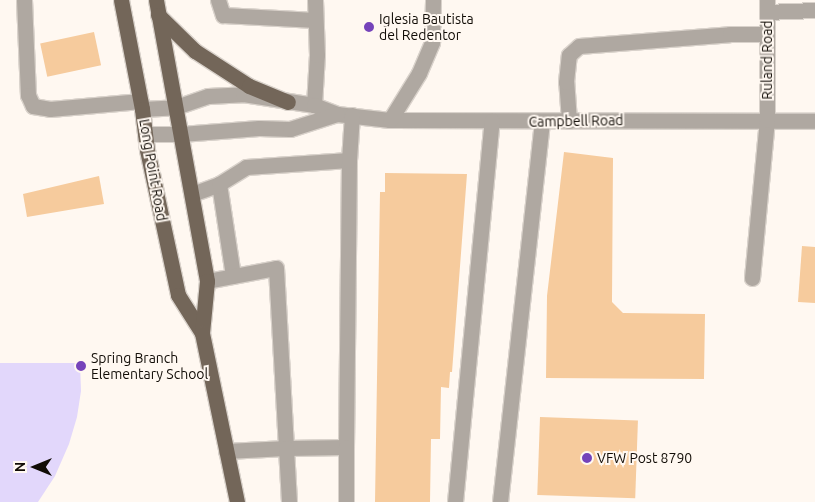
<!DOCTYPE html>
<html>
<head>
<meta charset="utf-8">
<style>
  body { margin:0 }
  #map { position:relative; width:815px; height:502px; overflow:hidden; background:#fff8f1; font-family:Ubuntu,sans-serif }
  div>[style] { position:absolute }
  .green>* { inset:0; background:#e2d7fb }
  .building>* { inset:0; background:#f6cb9d; transform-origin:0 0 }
  .roads { filter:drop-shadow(1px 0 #d9d2cb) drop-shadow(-1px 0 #d9d2cb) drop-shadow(0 1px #d9d2cb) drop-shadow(0 -1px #d9d2cb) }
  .minor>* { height:15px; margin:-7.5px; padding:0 7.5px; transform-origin:7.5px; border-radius:7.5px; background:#afa8a1 }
  .major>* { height:15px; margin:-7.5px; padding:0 7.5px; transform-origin:7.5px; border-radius:7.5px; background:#736659 }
  .dots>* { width:14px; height:14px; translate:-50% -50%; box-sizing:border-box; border:2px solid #fff8f1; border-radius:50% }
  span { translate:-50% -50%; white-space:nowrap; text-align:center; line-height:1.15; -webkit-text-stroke:4px #fff8f1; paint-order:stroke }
  .poi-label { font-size:14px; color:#110c06 }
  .left { translate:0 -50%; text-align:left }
  .street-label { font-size:14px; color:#110c06 }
  .north { position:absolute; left:10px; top:442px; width:50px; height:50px; -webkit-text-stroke:4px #fff8f1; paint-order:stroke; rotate:270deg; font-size:14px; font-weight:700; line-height:20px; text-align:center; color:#110c06 }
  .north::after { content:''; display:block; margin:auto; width:18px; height:22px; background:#110c06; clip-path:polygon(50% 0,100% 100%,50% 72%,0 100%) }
</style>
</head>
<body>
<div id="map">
  <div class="green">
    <i style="clip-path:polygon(0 363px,80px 363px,81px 391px,77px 417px,69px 444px,55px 476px,38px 502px,0 502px)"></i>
  </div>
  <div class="building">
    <i style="left:94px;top:32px;width:34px;height:55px;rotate:78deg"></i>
    <i style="clip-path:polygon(564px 152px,613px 158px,612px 302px,623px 313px,705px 314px,704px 379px,546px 378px,547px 296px)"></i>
    <i style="clip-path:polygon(385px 173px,467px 174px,452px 372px,450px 372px,449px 388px,441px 387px,440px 439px,431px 439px,430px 502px,375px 502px,380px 192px,385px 192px)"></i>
    <i style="clip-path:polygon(99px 176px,104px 204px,27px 217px,23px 194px)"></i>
    <i style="clip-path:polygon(802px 246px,815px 247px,815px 303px,798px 302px)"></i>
    <i style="left:540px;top:417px;width:98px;height:78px;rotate:2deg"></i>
  </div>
  <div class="roads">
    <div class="minor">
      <i style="left:24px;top:0;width:95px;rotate:87.6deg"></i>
      <i style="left:28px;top:95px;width:12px;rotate:66deg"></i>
      <i style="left:33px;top:106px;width:17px;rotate:10deg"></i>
      <i style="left:50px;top:109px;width:91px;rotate:-5deg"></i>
      <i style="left:218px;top:0;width:16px;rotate:72deg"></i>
      <i style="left:223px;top:15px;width:92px;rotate:3.1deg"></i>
      <i style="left:767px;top:12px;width:48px;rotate:-2.4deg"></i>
      <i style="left:314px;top:105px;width:50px;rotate:-86.6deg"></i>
      <i style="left:317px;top:55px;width:55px;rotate:-92.1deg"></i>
      <i style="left:142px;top:109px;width:34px;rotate:-3deg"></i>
      <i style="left:176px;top:107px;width:34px;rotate:-19deg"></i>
      <i style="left:208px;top:96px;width:35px;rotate:-3deg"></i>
      <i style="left:243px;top:94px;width:72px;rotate:8.8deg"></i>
      <i style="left:314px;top:105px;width:25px;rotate:21deg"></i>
      <i style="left:337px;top:114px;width:53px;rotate:6.5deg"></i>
      <i style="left:390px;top:120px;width:425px;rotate:0.1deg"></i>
      <i style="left:390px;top:120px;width:55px;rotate:-58.3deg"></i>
      <i style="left:419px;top:73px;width:34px;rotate:-67deg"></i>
      <i style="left:432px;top:42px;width:42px;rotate:-88.6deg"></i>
      <i style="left:569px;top:121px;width:39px;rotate:-94deg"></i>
      <i style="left:566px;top:82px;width:27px;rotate:-84deg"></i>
      <i style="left:569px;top:55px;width:13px;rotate:-42deg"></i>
      <i style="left:579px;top:46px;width:151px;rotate:-4.5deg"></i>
      <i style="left:730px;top:34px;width:37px"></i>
      <i style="left:145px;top:134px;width:36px"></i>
      <i style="left:181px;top:134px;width:78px;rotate:-4.4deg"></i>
      <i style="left:259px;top:128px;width:31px;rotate:2deg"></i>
      <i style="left:290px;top:129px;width:49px;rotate:-17.7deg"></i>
      <i style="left:219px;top:184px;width:93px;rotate:81.3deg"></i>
      <i style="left:192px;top:194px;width:29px;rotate:-20deg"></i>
      <i style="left:219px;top:184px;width:32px;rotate:-32deg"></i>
      <i style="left:246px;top:167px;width:103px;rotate:-3.9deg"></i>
      <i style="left:752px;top:278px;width:159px;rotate:-84.6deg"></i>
      <i style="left:767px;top:120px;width:120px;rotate:-90deg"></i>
      <i style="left:207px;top:281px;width:70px;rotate:-10.7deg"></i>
      <i style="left:276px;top:268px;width:180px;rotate:86.8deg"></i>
      <i style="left:286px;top:448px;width:60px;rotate:-1deg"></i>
      <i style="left:346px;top:447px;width:287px;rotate:-89.4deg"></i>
      <i style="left:349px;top:160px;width:45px;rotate:-86.2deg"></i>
      <i style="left:226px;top:451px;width:60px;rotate:-2.9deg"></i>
      <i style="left:286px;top:448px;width:54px;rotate:86.8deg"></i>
      <i style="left:346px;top:502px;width:55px;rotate:-90deg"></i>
      <i style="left:455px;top:502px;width:383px;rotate:-84.5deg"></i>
      <i style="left:500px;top:502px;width:382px;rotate:-83.7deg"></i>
    </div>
    <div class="major">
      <i style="left:121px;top:0;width:111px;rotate:79.1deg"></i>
      <i style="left:142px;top:109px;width:41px;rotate:83deg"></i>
      <i style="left:147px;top:150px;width:148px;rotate:77.9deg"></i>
      <i style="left:178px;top:295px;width:45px;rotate:57.7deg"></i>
      <i style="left:156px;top:0;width:286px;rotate:79.7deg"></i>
      <i style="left:207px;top:281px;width:52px;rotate:95.5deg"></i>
      <i style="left:202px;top:333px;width:173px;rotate:78.3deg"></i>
      <i style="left:158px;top:15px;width:52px;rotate:44.2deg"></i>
      <i style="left:195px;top:51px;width:64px;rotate:32.9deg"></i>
      <i style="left:249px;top:86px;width:42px;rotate:22.3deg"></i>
    </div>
  </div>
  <div class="dots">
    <i style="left:369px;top:27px;background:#7543ba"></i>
    <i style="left:81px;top:366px;background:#7543ba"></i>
    <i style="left:587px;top:458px;background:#7543ba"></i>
  </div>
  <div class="poi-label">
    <span class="left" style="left:379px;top:27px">Iglesia Bautista<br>del Redentor</span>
    <span class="left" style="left:91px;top:366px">Spring Branch<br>Elementary School</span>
    <span class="left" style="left:597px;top:458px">VFW Post 8790</span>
  </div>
  <div class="street-label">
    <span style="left:767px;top:60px;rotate:-90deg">Ruland Road</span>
    <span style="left:576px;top:121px;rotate:-1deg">Campbell Road</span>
    <span style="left:153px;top:170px;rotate:80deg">Long Point Road</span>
  </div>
  <div class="north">N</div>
</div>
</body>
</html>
